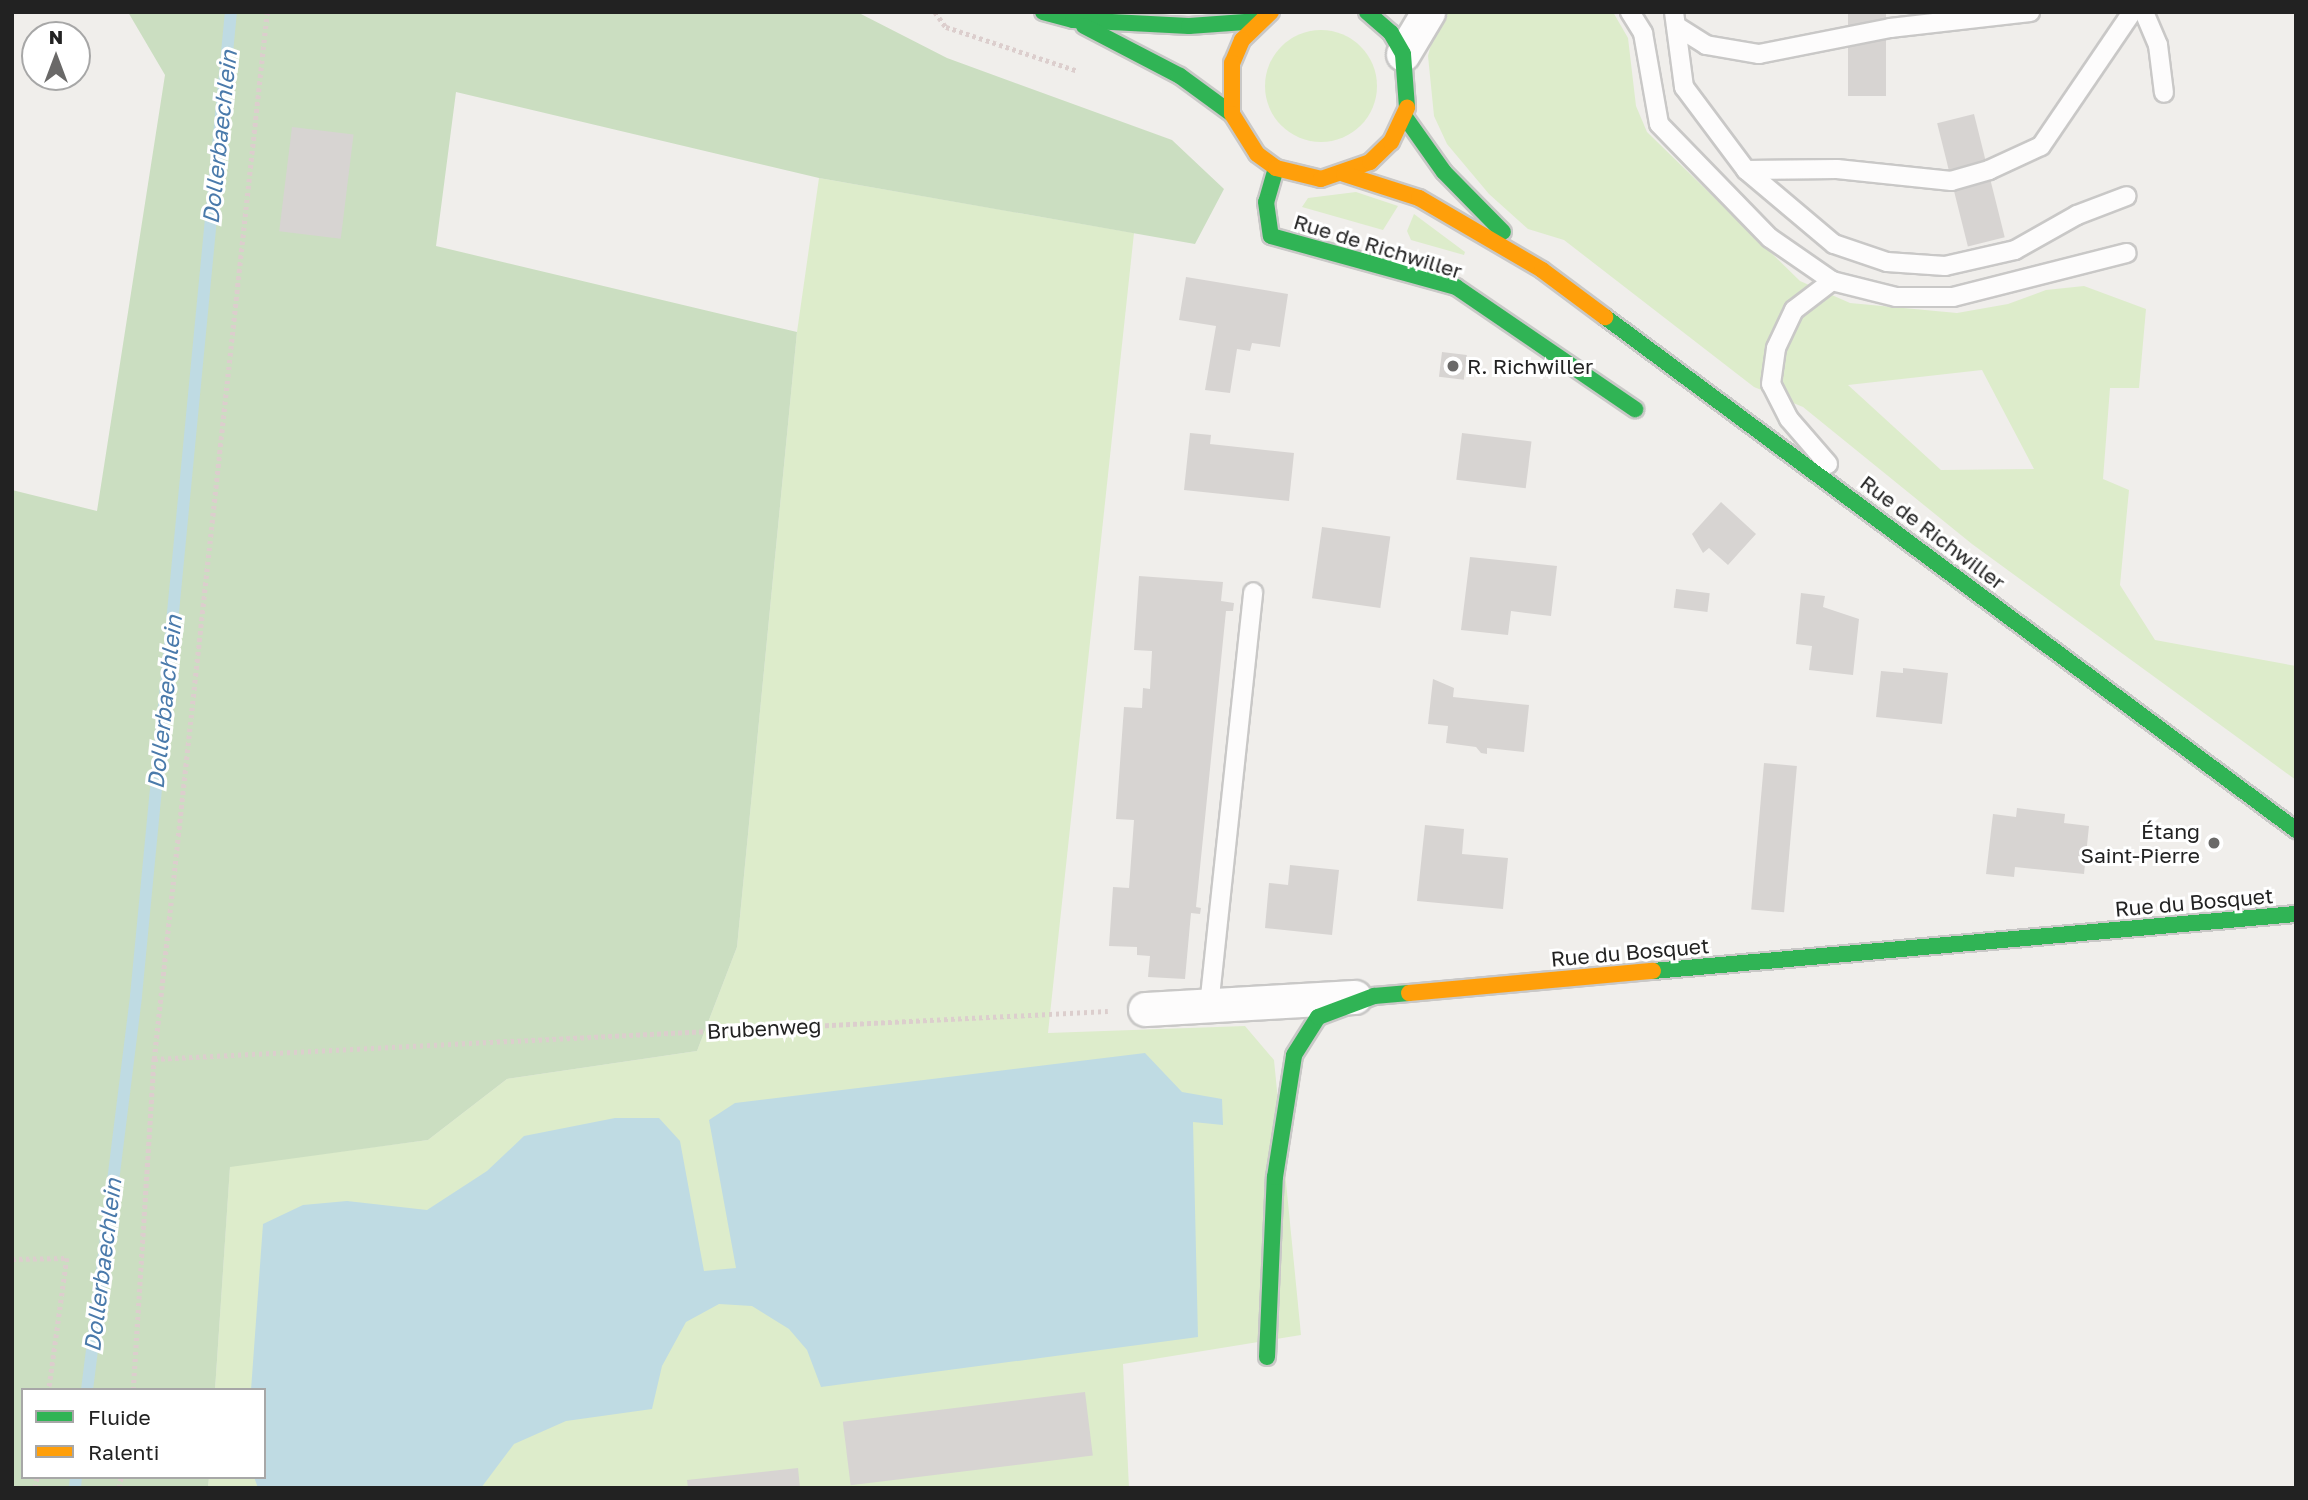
<!DOCTYPE html>
<html>
<head>
<meta charset="utf-8">
<style>
  body { margin:0 }
  #map { position:relative; width:2308px; height:1500px; overflow:hidden; background:#f0eeeb; font-family:"Golos Text",sans-serif }
  div>[style] { position:absolute }
  .grass>* { inset:0; background:#ddeccb }
  .round { border-radius:50% }
  .forest>* { inset:0; background:#cbdec1 }
  .water>* { inset:0; background:#bfdbe3 }
  .stream>* { height:12px; margin:-6px; padding:0 6px; transform-origin:6px; border-radius:6px; background:#bfdbe3 }
  .building>* { inset:0; background:#d7d4d2; transform-origin:0 0 }
  .path>* { height:4.5px; margin-top:-2.25px; transform-origin:0; background:repeating-linear-gradient(90deg,#dccecd 0 3.5px,transparent 0 7px) }
  .roads { filter:drop-shadow(2px 0 #c9c8c7) drop-shadow(-2px 0 #c9c8c7) drop-shadow(0 2px #c9c8c7) drop-shadow(0 -2px #c9c8c7) }
  .lane>* { height:18px; margin:-9px; padding:0 9px; transform-origin:9px; border-radius:9px; background:#fdfcfc }
  .street>* { height:33px; margin:-16.5px; padding:0 16.5px; transform-origin:16.5px; border-radius:16.5px; background:#fdfcfc }
  .fast>* { height:16px; margin:-8px; padding:0 8px; transform-origin:8px; border-radius:8px; background:#30b455 }
  .slow>* { height:16px; margin:-8px; padding:0 8px; transform-origin:8px; border-radius:8px; background:#ff9f0a }
  .dots>* { width:19px; height:19px; translate:-50% -50%; box-sizing:border-box; border:4px solid #fff; border-radius:50% }
  span { translate:-50% -50%; white-space:nowrap; text-align:center; line-height:1.15; -webkit-text-stroke:6px #fff; paint-order:stroke }
  .street-label { font-size:21px; color:#222 }
  .poi-label { font-size:21px; color:#222 }
  .left { translate:0 -50%; text-align:left }
  .right { translate:-100% -50%; text-align:right }
  .water-label { font-size:23px; color:#4a7aab; font-style:italic }
  .frame { position:absolute; inset:0; border:14px solid #222; pointer-events:none }
  .legend { position:absolute; left:21px; top:1388px; width:245px; height:91px; box-sizing:border-box; background:#fff; border:2px solid #a7a7a7; margin:0; padding:9px 12px; list-style:none; font-size:21px; color:#222 }
  .legend li { display:flex; align-items:center; gap:14px; height:35px }
  .legend b { width:35px; border:2px solid #a7a7a7 }
  .north { position:absolute; left:21px; top:21px; width:70px; height:70px; box-sizing:border-box; background:#fff; border:2px solid #a7a7a7; border-radius:50%; rotate:0deg; font-size:19px; font-weight:700; line-height:28px; text-align:center; color:#222 }
  .north::after { content:''; display:block; margin:auto; width:24px; height:32px; background:#6a6968; clip-path:polygon(50% 0,100% 100%,50% 72%,0 100%) }
</style>
</head>
<body>
<div id="map">
  <div class="grass">
    <i style="clip-path:polygon(evenodd,1447px 12px,1613px 12px,1628px 38px,1636px 106px,1647px 132px,1800px 281px,1850px 303px,1957px 313px,2008px 304px,2046px 290px,2084px 286px,2146px 309px,2139px 388px,2110px 388px,2103px 479px,2129px 490px,2120px 585px,2155px 640px,2296px 666px,2296px 780px,1972px 544px,1803px 407px,1754px 387px,1564px 240px,1528px 229px,1489px 194px,1447px 144px,1434px 116px,1428px 56px,1437px 21px,1447px 12px,1982px 370px,2034px 469px,1941px 470px,1848px 385px,1982px 370px)"></i>
    <i class="round" style="left:1265px;top:30px;width:112px;height:112px"></i>
    <i style="clip-path:polygon(819px 178px,1134px 233px,1048px 1033px,1245px 1026px,1274px 1060px,1301px 1335px,1123px 1364px,1129px 1488px,208px 1488px,209px 1477px,264px 1477px,264px 1390px,215px 1390px,230px 1166px,428px 1140px,507px 1079px,697px 1051px,737px 947px,797px 332px)"></i>
    <i style="clip-path:polygon(1356px 192px,1398px 206px,1383px 230px,1302px 207px,1308px 198px)"></i>
    <i style="clip-path:polygon(1414px 214px,1465px 252px,1464px 255px,1411px 240px,1407px 231px)"></i>
  </div>
  <div class="forest">
    <i style="clip-path:polygon(128px 12px,857px 12px,947px 58px,1172px 140px,1224px 189px,1195px 244px,819px 178px,456px 92px,436px 246px,797px 332px,737px 947px,697px 1051px,507px 1079px,428px 1140px,230px 1167px,215px 1390px,23px 1390px,23px 1477px,209px 1477px,208px 1488px,12px 1488px,12px 490px,97px 511px,165px 75px)"></i>
  </div>
  <div class="water">
    <i style="clip-path:polygon(1145px 1053px,1182px 1092px,1222px 1099px,1223px 1125px,1193px 1122px,1198px 1337px,821px 1387px,807px 1350px,789px 1329px,752px 1306px,719px 1304px,686px 1322px,662px 1366px,652px 1409px,566px 1421px,514px 1444px,481px 1488px,258px 1488px,254px 1477px,264px 1477px,264px 1390px,251px 1390px,263px 1224px,303px 1205px,347px 1201px,427px 1210px,487px 1171px,524px 1136px,615px 1118px,659px 1118px,680px 1141px,704px 1271px,736px 1268px,709px 1120px,735px 1103px)"></i>
  </div>
  <div class="stream">
    <i style="left:87px;top:1390px;width:397px;rotate:-82.9deg"></i>
    <i style="left:136px;top:996px;width:989px;rotate:-84.49deg"></i>
    <i style="left:75px;top:1488px;width:11px;rotate:-85deg"></i>
  </div>
  <div class="building">
    <i style="left:1848px;top:12px;width:38px;height:84px"></i>
    <i style="left:1974px;top:114px;width:127px;height:38px;rotate:76deg"></i>
    <i style="left:292px;top:127px;width:62px;height:105px;rotate:7deg"></i>
    <i style="clip-path:polygon(1186px 277px,1288px 294px,1280px 347px,1252px 343px,1250px 351px,1237px 349px,1230px 393px,1205px 390px,1216px 326px,1179px 320px)"></i>
    <i style="left:1442px;top:352px;width:25px;height:25px;rotate:7deg"></i>
    <i style="clip-path:polygon(1190px 433px,1211px 435px,1210px 444px,1294px 453px,1289px 501px,1184px 490px)"></i>
    <i style="left:1462px;top:433px;width:70px;height:47px;rotate:7deg"></i>
    <i style="clip-path:polygon(1721px 502px,1756px 534px,1728px 565px,1709px 548px,1703px 553px,1692px 534px)"></i>
    <i style="left:1322px;top:527px;width:69px;height:72px;rotate:8deg"></i>
    <i style="clip-path:polygon(1470px 557px,1557px 566px,1551px 616px,1511px 611px,1508px 635px,1461px 630px)"></i>
    <i style="clip-path:polygon(1139px 576px,1223px 582px,1221px 601px,1234px 603px,1233px 611px,1226px 611px,1196px 907px,1201px 908px,1200px 914px,1191px 913px,1185px 979px,1148px 977px,1150px 956px,1137px 955px,1137px 947px,1109px 946px,1113px 887px,1129px 888px,1134px 820px,1116px 819px,1124px 707px,1142px 708px,1143px 688px,1150px 689px,1152px 651px,1134px 650px)"></i>
    <i style="left:1676px;top:589px;width:34px;height:19px;rotate:7deg"></i>
    <i style="clip-path:polygon(1801px 593px,1825px 596px,1823px 607px,1859px 619px,1853px 675px,1809px 670px,1812px 646px,1796px 644px)"></i>
    <i style="clip-path:polygon(1903px 668px,1948px 673px,1942px 724px,1876px 717px,1881px 671px,1903px 673px)"></i>
    <i style="clip-path:polygon(1433px 679px,1454px 688px,1453px 697px,1529px 705px,1524px 752px,1487px 748px,1487px 754px,1481px 753px,1476px 747px,1446px 743px,1448px 726px,1428px 724px)"></i>
    <i style="left:1764px;top:763px;width:33px;height:147px;rotate:5deg"></i>
    <i style="clip-path:polygon(2017px 808px,2065px 814px,2064px 823px,2089px 826px,2084px 874px,2015px 867px,2014px 877px,1986px 874px,1993px 814px,2016px 817px)"></i>
    <i style="clip-path:polygon(1425px 825px,1464px 829px,1462px 854px,1508px 858px,1503px 909px,1417px 901px)"></i>
    <i style="clip-path:polygon(1290px 865px,1339px 870px,1332px 935px,1265px 928px,1269px 883px,1288px 885px)"></i>
    <i style="left:1085px;top:1392px;width:64px;height:244px;rotate:83deg"></i>
    <i style="clip-path:polygon(798px 1468px,800px 1488px,688px 1488px,687px 1480px)"></i>
  </div>
  <div class="path">
    <i style="left:935px;top:12px;width:19px;rotate:54deg"></i>
    <i style="left:946px;top:27px;width:139px;rotate:18.4deg"></i>
    <i style="left:154px;top:1059px;width:955px;rotate:-2.88deg"></i>
    <i style="left:12px;top:1259px;width:55px;rotate:-1deg"></i>
    <i style="left:67px;top:1258px;width:133px;rotate:97.8deg"></i>
    <i style="left:133px;top:1390px;width:332px;rotate:-86.4deg"></i>
    <i style="left:154px;top:1059px;width:1053px;rotate:-83.84deg"></i>
    <i style="left:35px;top:1488px;width:11px;rotate:-80deg"></i>
    <i style="left:119px;top:1488px;width:11px;rotate:-80deg"></i>
  </div>
  <div class="roads">
    <div class="lane">
      <i style="left:1630px;top:12px;width:25px;rotate:58deg"></i>
      <i style="left:1643px;top:33px;width:92px;rotate:80deg"></i>
      <i style="left:1659px;top:124px;width:159px;rotate:45.8deg"></i>
      <i style="left:1770px;top:238px;width:75px;rotate:34.7deg"></i>
      <i style="left:1832px;top:281px;width:66px;rotate:14deg"></i>
      <i style="left:1896px;top:297px;width:57px"></i>
      <i style="left:1953px;top:297px;width:179px;rotate:-14.2deg"></i>
      <i style="left:1674px;top:12px;width:76px;rotate:82.4deg"></i>
      <i style="left:1684px;top:87px;width:104px;rotate:53.2deg"></i>
      <i style="left:1746px;top:170px;width:115px;rotate:40.1deg"></i>
      <i style="left:1834px;top:244px;width:56px;rotate:18.8deg"></i>
      <i style="left:1887px;top:262px;width:58px;rotate:3.9deg"></i>
      <i style="left:1945px;top:266px;width:72px;rotate:-12.9deg"></i>
      <i style="left:2015px;top:250px;width:71px;rotate:-29.4deg"></i>
      <i style="left:2077px;top:215px;width:53px;rotate:-20.8deg"></i>
      <i style="left:2144px;top:12px;width:36px;rotate:67deg"></i>
      <i style="left:2158px;top:45px;width:48px;rotate:82.9deg"></i>
      <i style="left:1676px;top:26px;width:36px;rotate:32deg"></i>
      <i style="left:1706px;top:45px;width:54px;rotate:9.6deg"></i>
      <i style="left:1759px;top:54px;width:134px;rotate:-11.2deg"></i>
      <i style="left:1890px;top:28px;width:141px;rotate:-6.5deg"></i>
      <i style="left:1746px;top:170px;width:91px;rotate:-0.6deg"></i>
      <i style="left:1837px;top:169px;width:115px;rotate:6deg"></i>
      <i style="left:1951px;top:181px;width:40px;rotate:-16deg"></i>
      <i style="left:1989px;top:170px;width:57px;rotate:-24.8deg"></i>
      <i style="left:2041px;top:146px;width:162px;rotate:-55.8deg"></i>
      <i style="left:1828px;top:464px;width:60px;rotate:-130.9deg"></i>
      <i style="left:1789px;top:419px;width:39px;rotate:-117deg"></i>
      <i style="left:1771px;top:384px;width:36px;rotate:-82deg"></i>
      <i style="left:1776px;top:348px;width:42px;rotate:-64.7deg"></i>
      <i style="left:1794px;top:310px;width:48px;rotate:-37.3deg"></i>
      <i style="left:1209px;top:1006px;width:416px;rotate:-83.9deg"></i>
    </div>
    <div class="street">
      <i style="left:1403px;top:54px;width:49px;rotate:-59.2deg"></i>
      <i style="left:1145px;top:1009px;width:210px;rotate:-3.3deg"></i>
    </div>
    <div class="fast">
      <i style="left:1043px;top:12px;width:31px;rotate:15deg"></i>
      <i style="left:1073px;top:20px;width:116px;rotate:3deg"></i>
      <i style="left:1189px;top:26px;width:70px;rotate:-4.1deg"></i>
      <i style="left:1367px;top:12px;width:32px;rotate:41deg"></i>
      <i style="left:1391px;top:33px;width:24px;rotate:60deg"></i>
      <i style="left:1403px;top:54px;width:53px;rotate:85.7deg"></i>
      <i style="left:1084px;top:26px;width:108px;rotate:27.5deg"></i>
      <i style="left:1180px;top:76px;width:64px;rotate:36.2deg"></i>
      <i style="left:1405px;top:117px;width:67px;rotate:54.7deg"></i>
      <i style="left:1444px;top:172px;width:84px;rotate:45.5deg"></i>
      <i style="left:1276px;top:168px;width:35px;rotate:106deg"></i>
      <i style="left:1266px;top:202px;width:34px;rotate:82deg"></i>
      <i style="left:1271px;top:236px;width:192px;rotate:15.4deg"></i>
      <i style="left:1456px;top:287px;width:217px;rotate:34.3deg"></i>
      <i style="left:1605px;top:317px;width:861px;rotate:36.59deg"></i>
      <i style="left:1653px;top:971px;width:646px;rotate:-5.07deg"></i>
      <i style="left:1267px;top:1357px;width:180px;rotate:-87.5deg"></i>
      <i style="left:1275px;top:1177px;width:123px;rotate:-81.1deg"></i>
      <i style="left:1294px;top:1055px;width:45px;rotate:-57.7deg"></i>
      <i style="left:1318px;top:1017px;width:60px;rotate:-20.6deg"></i>
      <i style="left:1374px;top:996px;width:35px;rotate:-5deg"></i>
    </div>
    <div class="slow">
      <i style="left:1271px;top:12px;width:40px;rotate:136deg"></i>
      <i style="left:1242px;top:40px;width:25px;rotate:113deg"></i>
      <i style="left:1232px;top:63px;width:51px;rotate:90deg"></i>
      <i style="left:1232px;top:114px;width:47px;rotate:58deg"></i>
      <i style="left:1257px;top:154px;width:24px;rotate:36deg"></i>
      <i style="left:1276px;top:168px;width:46px;rotate:13.7deg"></i>
      <i style="left:1321px;top:179px;width:52px;rotate:-19.1deg"></i>
      <i style="left:1370px;top:162px;width:29px;rotate:-44deg"></i>
      <i style="left:1391px;top:142px;width:38px;rotate:-65deg"></i>
      <i style="left:1344px;top:174px;width:79px;rotate:17.7deg"></i>
      <i style="left:1419px;top:198px;width:143px;rotate:30.3deg"></i>
      <i style="left:1542px;top:270px;width:79px;rotate:36.7deg"></i>
      <i style="left:1409px;top:993px;width:245px;rotate:-5.2deg"></i>
    </div>
  </div>
  <div class="dots">
    <i style="left:1453px;top:366px;background:#6a6968"></i>
    <i style="left:2214px;top:843px;background:#6a6968"></i>
  </div>
  <div class="street-label">
    <span style="left:1378px;top:246px;rotate:17deg">Rue de Richwiller</span>
    <span style="left:1933px;top:532px;rotate:37deg">Rue de Richwiller</span>
    <span style="left:2194px;top:902px;rotate:-5deg">Rue du Bosquet</span>
    <span style="left:1630px;top:952px;rotate:-5deg">Rue du Bosquet</span>
    <span style="left:764px;top:1028px;rotate:-3deg">Brubenweg</span>
  </div>
  <div class="poi-label">
    <span class="left" style="left:1467px;top:366px">R. Richwiller</span>
    <span class="right" style="left:2200px;top:843px">Étang<br>Saint-Pierre</span>
  </div>
  <div class="water-label">
    <span style="left:219px;top:137px;rotate:-84deg">Dollerbaechlein</span>
    <span style="left:164px;top:702px;rotate:-84deg">Dollerbaechlein</span>
    <span style="left:102px;top:1265px;rotate:-83deg">Dollerbaechlein</span>
  </div>
  <div class="frame"></div>
  <ul class="legend">
  <li><b style="height:9px;background:#30b455"></b>Fluide</li>
  <li><b style="height:9px;background:#ff9f0a"></b>Ralenti</li>
  </ul>
  <div class="north">N</div>
</div>
</body>
</html>
